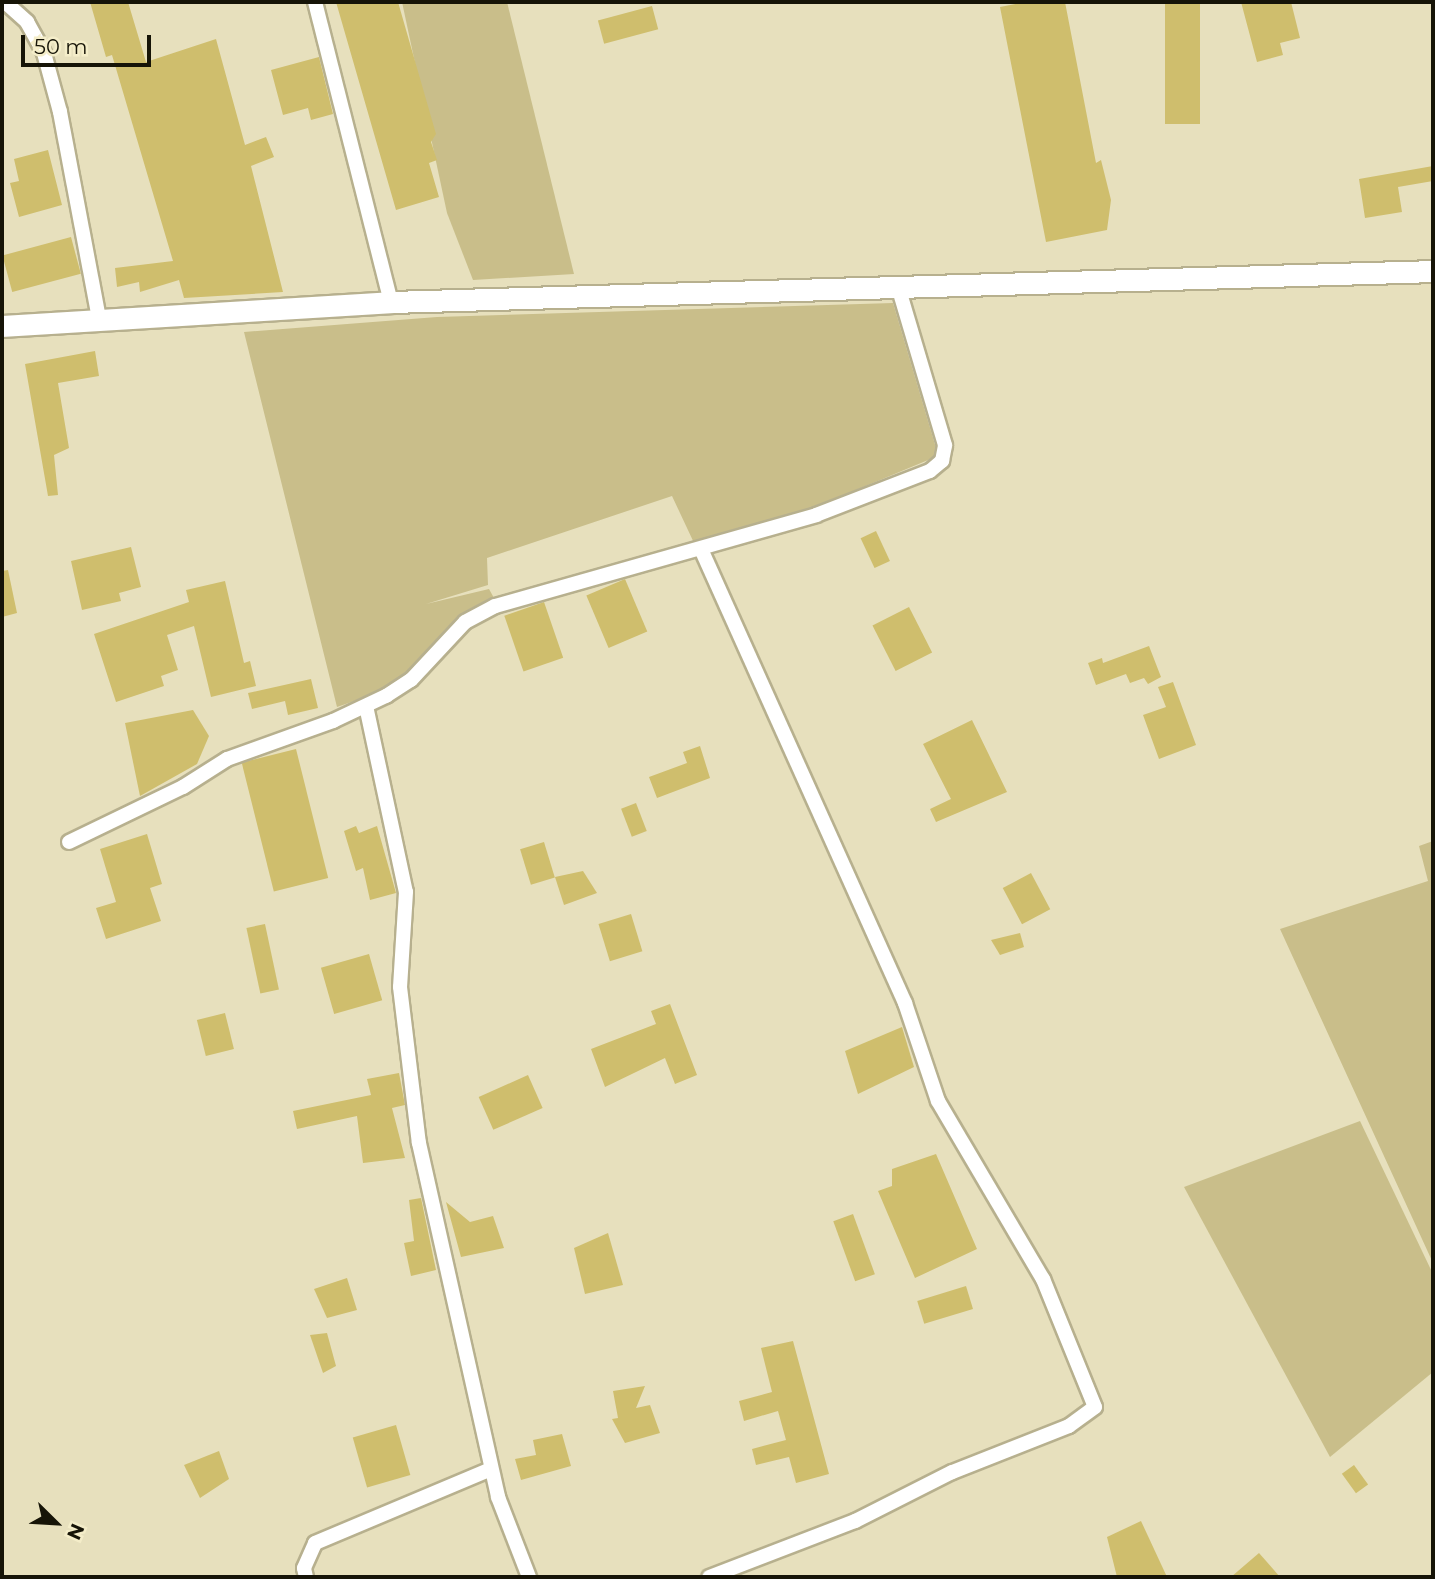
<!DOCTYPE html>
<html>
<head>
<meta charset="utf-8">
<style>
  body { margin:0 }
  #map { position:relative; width:1435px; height:1579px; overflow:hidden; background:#e7e0bd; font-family:Montserrat,sans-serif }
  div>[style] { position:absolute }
  .green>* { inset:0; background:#c9be8a }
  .building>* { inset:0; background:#cfbe6d; transform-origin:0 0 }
  .roads { filter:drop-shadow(2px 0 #b7b08e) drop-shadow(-2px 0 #b7b08e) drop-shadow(0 2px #b7b08e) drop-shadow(0 -2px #b7b08e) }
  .street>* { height:14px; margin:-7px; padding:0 7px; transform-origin:7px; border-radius:7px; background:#fff }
  .secondary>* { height:21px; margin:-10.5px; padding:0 10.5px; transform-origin:10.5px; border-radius:10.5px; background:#fff }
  span { translate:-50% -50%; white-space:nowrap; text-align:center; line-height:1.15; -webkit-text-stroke:5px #f4edc9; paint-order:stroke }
  .frame { position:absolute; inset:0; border:4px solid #161407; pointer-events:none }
  .north { position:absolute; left:21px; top:1488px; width:70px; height:70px; -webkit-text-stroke:5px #f4edc9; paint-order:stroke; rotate:114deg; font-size:19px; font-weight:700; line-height:28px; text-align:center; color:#161407 }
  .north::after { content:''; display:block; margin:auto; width:24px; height:32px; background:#161407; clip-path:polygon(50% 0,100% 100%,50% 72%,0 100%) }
  .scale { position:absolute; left:21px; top:35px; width:130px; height:32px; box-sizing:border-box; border:4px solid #161407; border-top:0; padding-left:9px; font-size:21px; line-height:24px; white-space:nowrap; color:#161407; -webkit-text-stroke:5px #f4edc9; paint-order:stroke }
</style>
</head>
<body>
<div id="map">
  <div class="green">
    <i style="clip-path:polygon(402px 2px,507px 2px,574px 274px,473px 280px,447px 213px)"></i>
    <i style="clip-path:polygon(893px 303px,936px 448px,933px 458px,791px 517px,695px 545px,672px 496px,487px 558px,488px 585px,426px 604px,489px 589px,494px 598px,466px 614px,417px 663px,380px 692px,337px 707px,244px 332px,437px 317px)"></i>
    <i style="clip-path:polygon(1433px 841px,1433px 1263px,1280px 929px,1428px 881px,1419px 846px)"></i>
    <i style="clip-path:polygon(1360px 1121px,1433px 1274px,1433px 1372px,1330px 1457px,1184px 1187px)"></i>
  </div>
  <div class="building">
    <i style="clip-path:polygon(90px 2px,128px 2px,146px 62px,216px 39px,245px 145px,266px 137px,274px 157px,251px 166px,283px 292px,184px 298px,179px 280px,140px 292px,139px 282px,117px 287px,115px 268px,173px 261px,112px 55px,106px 57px)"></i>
    <i style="clip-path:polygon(336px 2px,398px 2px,436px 134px,431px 142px,437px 160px,429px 163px,439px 197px,396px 210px)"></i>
    <i style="clip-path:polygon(1025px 2px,1065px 2px,1096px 163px,1101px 160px,1111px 200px,1107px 230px,1046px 242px,1000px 7px)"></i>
    <i style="left:1165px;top:2px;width:35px;height:122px"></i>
    <i style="clip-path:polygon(1241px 2px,1291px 2px,1300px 38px,1280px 43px,1283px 55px,1257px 62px)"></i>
    <i style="left:652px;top:6px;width:24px;height:56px;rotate:75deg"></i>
    <i style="clip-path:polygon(319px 57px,333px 114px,311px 120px,308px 108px,283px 115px,271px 70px)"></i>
    <i style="clip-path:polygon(48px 150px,62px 205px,19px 217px,10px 183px,19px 181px,14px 159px)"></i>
    <i style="clip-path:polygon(1433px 166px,1433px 181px,1398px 187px,1402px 212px,1365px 218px,1359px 179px)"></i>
    <i style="left:71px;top:237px;width:38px;height:71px;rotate:75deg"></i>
    <i style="clip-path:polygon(95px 351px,99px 376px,58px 383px,69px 448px,54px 455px,58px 495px,48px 496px,25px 364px)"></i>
    <i style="left:876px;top:531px;width:33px;height:17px;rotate:65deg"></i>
    <i style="clip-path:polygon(131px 547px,141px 587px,119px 593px,121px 601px,82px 610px,71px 561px)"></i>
    <i style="clip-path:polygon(8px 570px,17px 613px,2px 617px,2px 571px)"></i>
    <i style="left:625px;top:579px;width:57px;height:42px;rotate:67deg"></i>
    <i style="clip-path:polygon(225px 581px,244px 663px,250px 661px,256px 686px,211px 697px,194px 626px,167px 635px,178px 670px,161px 676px,164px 686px,116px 702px,94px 634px,189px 602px,186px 590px)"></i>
    <i style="left:544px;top:602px;width:59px;height:42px;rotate:71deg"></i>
    <i style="left:909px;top:607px;width:51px;height:41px;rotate:63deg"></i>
    <i style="clip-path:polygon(1149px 646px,1161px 677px,1148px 684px,1144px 678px,1130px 683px,1126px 674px,1096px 685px,1088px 663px,1102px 658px,1103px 663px)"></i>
    <i style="clip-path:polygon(311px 679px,318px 708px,288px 715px,285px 701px,252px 709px,248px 693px)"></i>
    <i style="clip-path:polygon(1173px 682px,1196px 745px,1159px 759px,1143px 715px,1166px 707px,1158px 687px)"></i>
    <i style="clip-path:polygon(193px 710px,209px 736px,197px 764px,140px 796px,125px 723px)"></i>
    <i style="clip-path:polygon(972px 720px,1007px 792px,936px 822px,930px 809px,951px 799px,923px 744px)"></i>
    <i style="clip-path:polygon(700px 746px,710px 778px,657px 798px,649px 777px,687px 763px,683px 752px)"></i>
    <i style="left:296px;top:749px;width:133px;height:56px;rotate:76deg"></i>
    <i style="left:636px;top:803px;width:30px;height:16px;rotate:69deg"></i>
    <i style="clip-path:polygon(356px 826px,359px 833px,377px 826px,396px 893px,370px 900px,363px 868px,356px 871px,344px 831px)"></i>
    <i style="clip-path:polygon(147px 834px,162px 884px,150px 888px,161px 921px,106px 939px,96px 908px,116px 902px,100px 849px)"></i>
    <i style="left:544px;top:842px;width:37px;height:25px;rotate:73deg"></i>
    <i style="clip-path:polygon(583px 871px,597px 893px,564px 905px,555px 877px)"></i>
    <i style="left:1031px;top:873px;width:41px;height:32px;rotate:62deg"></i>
    <i style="left:631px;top:914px;width:39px;height:34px;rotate:73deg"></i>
    <i style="left:265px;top:924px;width:67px;height:19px;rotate:78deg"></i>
    <i style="clip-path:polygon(1020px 933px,1024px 947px,1000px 955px,991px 940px)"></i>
    <i style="left:369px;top:954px;width:48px;height:50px;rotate:74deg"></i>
    <i style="clip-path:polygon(670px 1004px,697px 1075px,675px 1084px,665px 1058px,605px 1087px,591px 1049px,656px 1024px,651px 1011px)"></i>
    <i style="left:225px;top:1013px;width:37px;height:29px;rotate:76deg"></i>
    <i style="clip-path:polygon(902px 1027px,914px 1067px,858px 1094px,845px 1051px)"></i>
    <i style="clip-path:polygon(399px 1073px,405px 1105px,392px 1108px,405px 1158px,363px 1163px,357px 1116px,297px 1129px,293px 1111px,371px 1095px,367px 1079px)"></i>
    <i style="left:528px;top:1075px;width:36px;height:54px;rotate:66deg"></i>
    <i style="clip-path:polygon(936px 1154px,977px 1249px,915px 1278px,878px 1191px,892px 1186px,892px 1169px)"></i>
    <i style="clip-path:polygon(421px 1198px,436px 1270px,411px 1276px,404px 1243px,414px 1241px,409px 1200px)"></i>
    <i style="clip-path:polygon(446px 1202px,470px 1222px,493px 1216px,504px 1248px,461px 1257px)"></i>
    <i style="left:853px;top:1214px;width:64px;height:21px;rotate:70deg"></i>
    <i style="clip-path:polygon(608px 1233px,623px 1285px,585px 1294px,574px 1248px)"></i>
    <i style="clip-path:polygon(347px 1278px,357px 1310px,327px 1318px,314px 1289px)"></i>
    <i style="left:966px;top:1286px;width:24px;height:51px;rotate:73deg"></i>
    <i style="clip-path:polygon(327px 1333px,336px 1366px,323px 1373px,310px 1335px)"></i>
    <i style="clip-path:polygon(793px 1341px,829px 1474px,796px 1483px,789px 1457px,756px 1465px,752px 1449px,786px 1440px,778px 1411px,744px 1421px,739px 1401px,772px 1392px,761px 1348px)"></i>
    <i style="clip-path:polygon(645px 1386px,636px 1408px,650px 1405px,660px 1433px,625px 1443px,612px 1419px,618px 1418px,613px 1391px)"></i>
    <i style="left:396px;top:1425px;width:52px;height:45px;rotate:74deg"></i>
    <i style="clip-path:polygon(562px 1434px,571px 1466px,521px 1480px,515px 1459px,536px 1455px,533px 1440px)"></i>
    <i style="clip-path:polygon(219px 1451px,229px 1479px,200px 1498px,184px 1465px)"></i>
    <i style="left:1354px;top:1465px;width:24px;height:15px;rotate:54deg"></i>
    <i style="clip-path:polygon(1141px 1521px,1167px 1577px,1117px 1577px,1107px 1537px)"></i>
    <i style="clip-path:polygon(1259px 1553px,1280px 1577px,1231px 1577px)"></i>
  </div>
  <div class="roads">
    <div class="street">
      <i style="left:5px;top:2px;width:30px;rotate:42deg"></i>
      <i style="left:27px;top:22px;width:35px;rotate:61deg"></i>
      <i style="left:44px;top:53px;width:61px;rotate:74.8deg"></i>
      <i style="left:60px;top:112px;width:210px;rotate:79.3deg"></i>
      <i style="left:315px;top:2px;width:309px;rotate:75.8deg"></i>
      <i style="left:701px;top:549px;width:498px;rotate:65.8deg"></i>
      <i style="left:905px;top:1003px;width:103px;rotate:71.4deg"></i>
      <i style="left:938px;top:1101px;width:207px;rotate:59.5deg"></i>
      <i style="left:1043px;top:1279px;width:138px;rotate:67.9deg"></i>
      <i style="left:1095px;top:1407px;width:32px;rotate:144deg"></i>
      <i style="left:1069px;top:1426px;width:126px;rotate:158.5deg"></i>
      <i style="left:952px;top:1472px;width:109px;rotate:153.2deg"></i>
      <i style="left:855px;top:1521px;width:156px;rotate:159deg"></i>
      <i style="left:366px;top:706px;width:190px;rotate:77.9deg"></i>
      <i style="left:406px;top:892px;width:95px;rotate:93.6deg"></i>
      <i style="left:400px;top:987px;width:157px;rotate:83.1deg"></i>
      <i style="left:419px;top:1143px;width:363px;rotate:77.4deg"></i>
      <i style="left:498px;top:1497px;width:86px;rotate:68.8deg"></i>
      <i style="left:69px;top:842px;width:127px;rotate:-25.8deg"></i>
      <i style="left:183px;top:787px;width:52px;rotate:-32.5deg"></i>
      <i style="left:227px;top:759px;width:113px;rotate:-19.7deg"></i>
      <i style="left:333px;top:721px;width:59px;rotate:-25.3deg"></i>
      <i style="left:386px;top:696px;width:30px;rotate:-33deg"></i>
      <i style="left:411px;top:680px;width:79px;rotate:-47deg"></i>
      <i style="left:465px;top:622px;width:34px;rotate:-28deg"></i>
      <i style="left:495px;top:606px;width:334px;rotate:-15.8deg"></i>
      <i style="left:816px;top:515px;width:122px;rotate:-21.1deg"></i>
      <i style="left:930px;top:471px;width:16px;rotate:-40deg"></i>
      <i style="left:942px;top:461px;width:16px;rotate:-79deg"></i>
      <i style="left:945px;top:445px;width:166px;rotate:-106.5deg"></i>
      <i style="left:306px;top:1577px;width:9px;rotate:-103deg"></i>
      <i style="left:304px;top:1568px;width:27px;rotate:-66deg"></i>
      <i style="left:315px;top:1543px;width:191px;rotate:-22.8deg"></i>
    </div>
    <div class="secondary">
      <i style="left:2px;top:326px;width:390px;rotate:-3.5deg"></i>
      <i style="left:391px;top:302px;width:1042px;rotate:-1.7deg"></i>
    </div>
  </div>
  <div class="frame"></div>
  <div class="north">N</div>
  <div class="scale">50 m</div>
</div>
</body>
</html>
